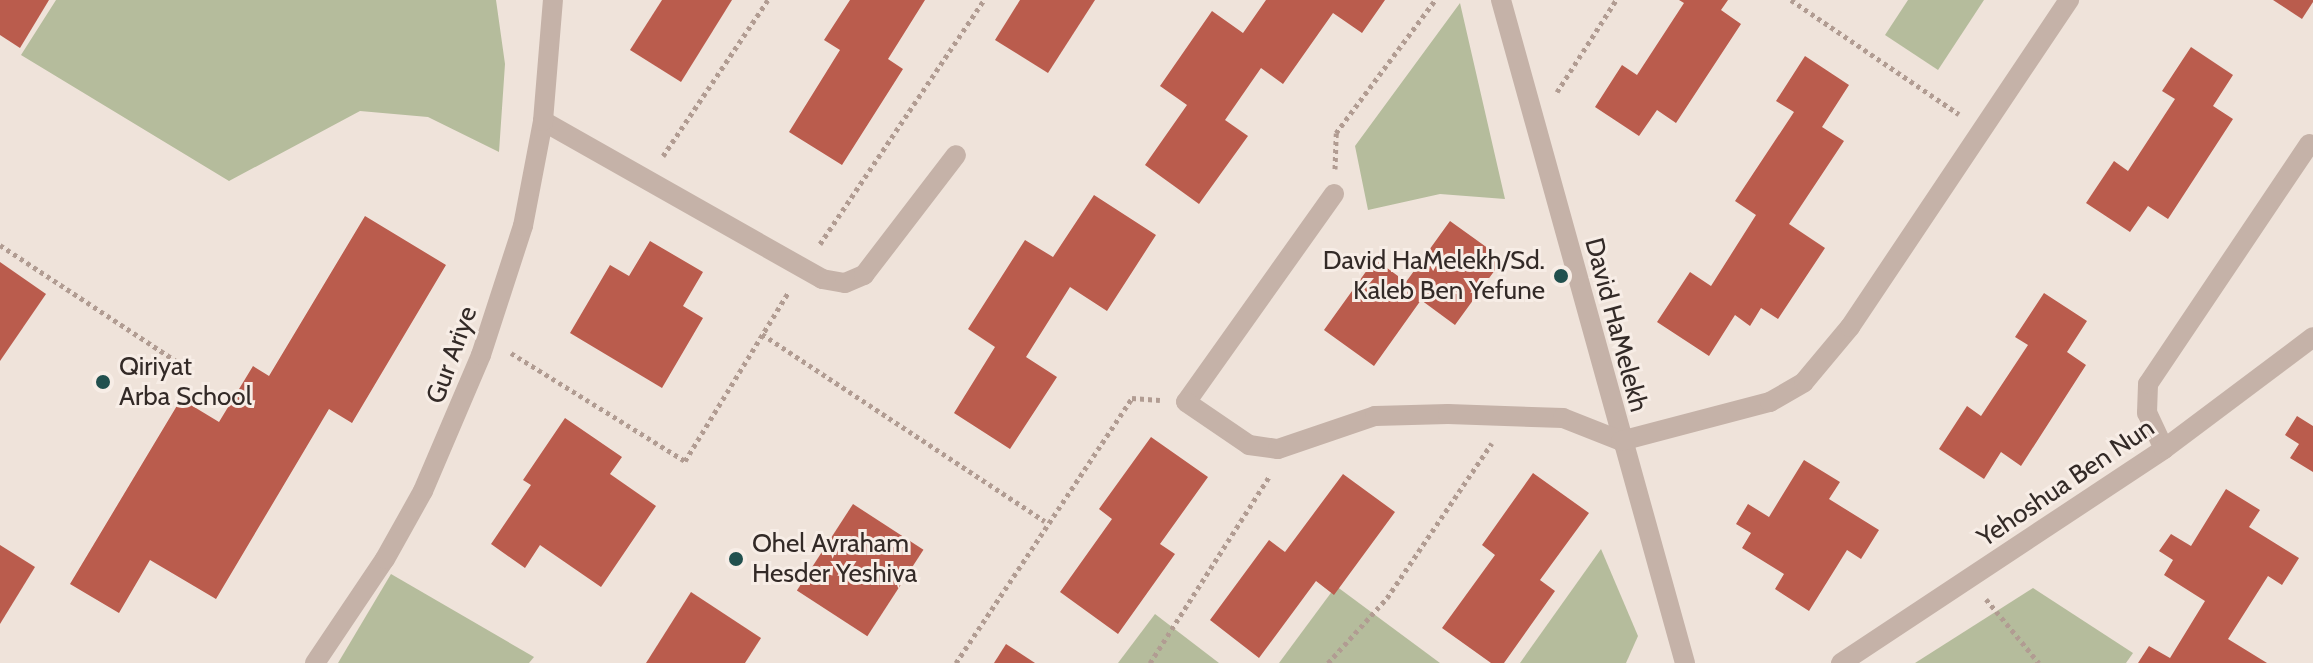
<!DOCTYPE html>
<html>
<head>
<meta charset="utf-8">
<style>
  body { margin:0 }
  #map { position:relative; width:2313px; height:663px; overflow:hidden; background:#efe3da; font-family:Cabin,sans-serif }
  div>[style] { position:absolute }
  .green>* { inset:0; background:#b5bc9c }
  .building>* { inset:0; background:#ba5c4d; transform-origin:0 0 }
  .path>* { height:5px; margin-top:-2.5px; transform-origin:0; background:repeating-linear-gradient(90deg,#b19c92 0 4px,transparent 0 8px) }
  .minor>* { height:20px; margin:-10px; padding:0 10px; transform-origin:10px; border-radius:10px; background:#c5b2a8 }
  .dots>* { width:22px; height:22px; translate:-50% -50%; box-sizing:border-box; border:4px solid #f7ede6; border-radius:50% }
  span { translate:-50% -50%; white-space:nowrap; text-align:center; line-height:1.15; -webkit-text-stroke:6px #f7ede6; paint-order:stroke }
  .poi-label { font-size:26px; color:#332a27 }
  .right { translate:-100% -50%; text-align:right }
  .left { translate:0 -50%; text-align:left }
  .street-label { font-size:26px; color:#332a27 }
</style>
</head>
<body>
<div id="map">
  <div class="green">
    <i style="clip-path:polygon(56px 0,496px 0,505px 64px,499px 152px,428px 117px,360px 111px,229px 181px,21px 55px)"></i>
    <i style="clip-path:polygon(1908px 0,1984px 0,1938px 70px,1885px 35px)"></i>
    <i style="clip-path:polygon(1460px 3px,1505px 199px,1440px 194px,1368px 210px,1355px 146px)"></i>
    <i style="clip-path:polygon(1601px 549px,1638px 636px,1626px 663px,1520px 663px)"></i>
    <i style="clip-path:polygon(391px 574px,534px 657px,529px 663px,338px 663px)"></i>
    <i style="clip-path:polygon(1336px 586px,1440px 663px,1279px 663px)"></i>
    <i style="clip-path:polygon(2033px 588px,2133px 653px,2126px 663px,1915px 663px)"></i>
    <i style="clip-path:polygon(1155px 614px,1219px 663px,1118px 663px)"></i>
  </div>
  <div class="building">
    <i style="clip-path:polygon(0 0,49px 0,20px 48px,0 35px)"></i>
    <i style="clip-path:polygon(662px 0,732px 0,681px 82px,630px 50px)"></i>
    <i style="clip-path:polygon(850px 0,925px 0,888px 59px,903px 69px,842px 165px,789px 132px,840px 50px,824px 40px)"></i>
    <i style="clip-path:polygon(1020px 0,1095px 0,1048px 73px,995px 40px)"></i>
    <i style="clip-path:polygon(1266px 0,1385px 0,1362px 33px,1333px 13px,1283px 84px,1261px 68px,1225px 120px,1248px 136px,1199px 204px,1145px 165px,1187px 105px,1160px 86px,1212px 11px,1243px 33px)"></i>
    <i style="clip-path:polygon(1679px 0,1728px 0,1721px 10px,1741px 24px,1676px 123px,1657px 110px,1639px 136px,1595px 107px,1622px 65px,1637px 75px,1684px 3px)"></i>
    <i style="clip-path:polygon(2273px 0,2313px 0,2313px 2px,2302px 19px)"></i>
    <i style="clip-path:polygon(2191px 47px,2233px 75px,2213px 106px,2233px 119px,2168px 219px,2148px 206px,2130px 232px,2086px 203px,2114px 161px,2128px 171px,2175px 99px,2162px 91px)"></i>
    <i style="clip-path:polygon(1805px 56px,1849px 85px,1822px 127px,1844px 141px,1789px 224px,1825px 248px,1778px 319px,1761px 308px,1750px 326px,1735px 315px,1709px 356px,1657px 322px,1690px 272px,1711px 286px,1756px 215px,1735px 201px,1794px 112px,1776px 101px)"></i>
    <i style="clip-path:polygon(1094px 195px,1156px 235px,1107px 311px,1070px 287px,1026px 357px,1057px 377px,1010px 449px,954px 413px,995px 347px,968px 329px,1025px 240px,1053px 257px)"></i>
    <i style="clip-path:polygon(365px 216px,446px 265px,352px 423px,329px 409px,216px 599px,150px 560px,119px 613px,70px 584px,181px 399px,219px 422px,253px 366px,269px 376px)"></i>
    <i style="clip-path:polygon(1450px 221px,1503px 259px,1455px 325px,1421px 300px,1374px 366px,1324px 330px,1375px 259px,1406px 282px)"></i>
    <i style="clip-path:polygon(650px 241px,703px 272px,683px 306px,703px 318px,662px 388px,570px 333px,610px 265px,629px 276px)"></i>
    <i style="clip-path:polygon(0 262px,46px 294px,0 361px)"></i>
    <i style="clip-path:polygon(2044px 293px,2087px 321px,2067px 352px,2086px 365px,2021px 466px,2001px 452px,1984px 479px,1939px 449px,1967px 406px,1981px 416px,2028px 345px,2015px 337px)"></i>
    <i style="clip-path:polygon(2297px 416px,2313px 426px,2313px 472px,2290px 458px,2299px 444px,2285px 435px)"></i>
    <i style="clip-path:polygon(565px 418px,622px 457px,610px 474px,656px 506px,601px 587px,540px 545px,525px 568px,491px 544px,531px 485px,523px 480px)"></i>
    <i style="clip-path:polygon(1151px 437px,1208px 477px,1160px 544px,1175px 554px,1118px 634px,1060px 592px,1112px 519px,1099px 509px)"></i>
    <i style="clip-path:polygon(1804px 460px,1840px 482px,1829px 499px,1879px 530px,1861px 559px,1847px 550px,1809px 611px,1775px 589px,1784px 574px,1742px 548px,1751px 533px,1736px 524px,1748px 504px,1769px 517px)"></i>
    <i style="clip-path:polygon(1533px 473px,1589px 513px,1540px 580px,1555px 591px,1504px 663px,1491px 663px,1442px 628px,1495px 555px,1482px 545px)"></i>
    <i style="clip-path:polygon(1343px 474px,1395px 512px,1334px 595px,1316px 581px,1259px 658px,1210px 620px,1269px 540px,1285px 552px)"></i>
    <i style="clip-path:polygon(2226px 489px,2260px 510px,2249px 527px,2299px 558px,2282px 585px,2268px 576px,2228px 639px,2267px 663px,2138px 663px,2149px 646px,2170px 658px,2205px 601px,2164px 575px,2173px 560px,2159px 551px,2171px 534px,2191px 546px)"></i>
    <i style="left:853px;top:504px;width:84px;height:103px;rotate:33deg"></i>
    <i style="clip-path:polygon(0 545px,35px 567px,0 624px)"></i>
    <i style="clip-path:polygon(691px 592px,761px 638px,745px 663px,646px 663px)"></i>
    <i style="clip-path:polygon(1006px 644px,1035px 663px,994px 663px)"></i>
  </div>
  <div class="path">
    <i style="left:1791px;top:0;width:203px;rotate:34.2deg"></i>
    <i style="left:1557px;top:92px;width:109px;rotate:-57.3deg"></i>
    <i style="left:663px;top:156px;width:188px;rotate:-56.1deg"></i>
    <i style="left:1335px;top:169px;width:36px;rotate:-88deg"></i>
    <i style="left:1336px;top:133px;width:166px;rotate:-53.3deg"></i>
    <i style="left:820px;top:244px;width:294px;rotate:-56.1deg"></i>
    <i style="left:0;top:245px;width:222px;rotate:33.4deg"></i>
    <i style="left:762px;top:334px;width:339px;rotate:33.5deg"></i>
    <i style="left:511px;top:353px;width:205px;rotate:31.8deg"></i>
    <i style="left:685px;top:461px;width:197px;rotate:-58.5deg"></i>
    <i style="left:1986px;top:599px;width:83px;rotate:50.4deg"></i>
    <i style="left:956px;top:663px;width:318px;rotate:-56.4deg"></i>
    <i style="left:1132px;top:398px;width:28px;rotate:4deg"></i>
    <i style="left:1150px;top:663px;width:223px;rotate:-57.4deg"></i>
    <i style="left:1328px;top:663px;width:88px;rotate:-47.8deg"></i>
    <i style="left:1387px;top:598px;width:187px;rotate:-55.9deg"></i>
  </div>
  <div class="minor">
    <i style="left:1501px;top:0;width:688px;rotate:74.49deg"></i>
    <i style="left:543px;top:121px;width:321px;rotate:29.5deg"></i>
    <i style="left:822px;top:279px;width:23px;rotate:10deg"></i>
    <i style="left:845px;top:283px;width:21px;rotate:-23deg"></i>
    <i style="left:864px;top:275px;width:151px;rotate:-52.5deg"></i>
    <i style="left:1334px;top:194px;width:255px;rotate:125.4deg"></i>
    <i style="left:1186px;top:402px;width:76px;rotate:34.3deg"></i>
    <i style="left:1249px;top:445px;width:29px;rotate:8deg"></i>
    <i style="left:1278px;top:449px;width:102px;rotate:-18.8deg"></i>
    <i style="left:1375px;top:416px;width:73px;rotate:-1.6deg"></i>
    <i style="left:1448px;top:414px;width:115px;rotate:2deg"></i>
    <i style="left:1563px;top:418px;width:62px;rotate:21.6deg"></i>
    <i style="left:1621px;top:441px;width:154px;rotate:-14.7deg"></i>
    <i style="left:1770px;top:402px;width:39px;rotate:-30deg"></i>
    <i style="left:1804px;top:382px;width:72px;rotate:-50.1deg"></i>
    <i style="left:1850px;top:327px;width:394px;rotate:-56.2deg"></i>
    <i style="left:2164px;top:449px;width:40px;rotate:-115deg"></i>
    <i style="left:2147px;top:413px;width:29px;rotate:-88deg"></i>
    <i style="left:2148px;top:384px;width:289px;rotate:-56.1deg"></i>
    <i style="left:315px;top:663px;width:125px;rotate:-56.1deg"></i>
    <i style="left:385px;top:559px;width:78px;rotate:-60.8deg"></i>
    <i style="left:423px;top:491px;width:148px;rotate:-66.9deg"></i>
    <i style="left:481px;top:355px;width:136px;rotate:-72deg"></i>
    <i style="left:523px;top:226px;width:107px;rotate:-79.2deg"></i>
    <i style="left:543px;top:121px;width:121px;rotate:-85.3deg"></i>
    <i style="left:1841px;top:663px;width:387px;rotate:-33.5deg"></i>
    <i style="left:2164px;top:449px;width:186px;rotate:-36.9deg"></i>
  </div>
  <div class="dots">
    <i style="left:1561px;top:276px;background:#21504e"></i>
    <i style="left:103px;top:382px;background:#21504e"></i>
    <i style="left:736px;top:559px;background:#21504e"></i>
  </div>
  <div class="poi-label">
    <span class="right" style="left:1545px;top:276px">David HaMelekh/Sd.<br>Kaleb Ben Yefune</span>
    <span class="left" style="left:119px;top:382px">Qiriyat<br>Arba School</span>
    <span class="left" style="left:752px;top:559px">Ohel Avraham<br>Hesder Yeshiva</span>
  </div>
  <div class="street-label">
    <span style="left:1616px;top:325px;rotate:75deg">David HaMelekh</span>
    <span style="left:452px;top:355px;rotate:-70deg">Gur Ariye</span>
    <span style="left:2066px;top:483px;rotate:-34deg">Yehoshua Ben Nun</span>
  </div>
</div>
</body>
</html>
